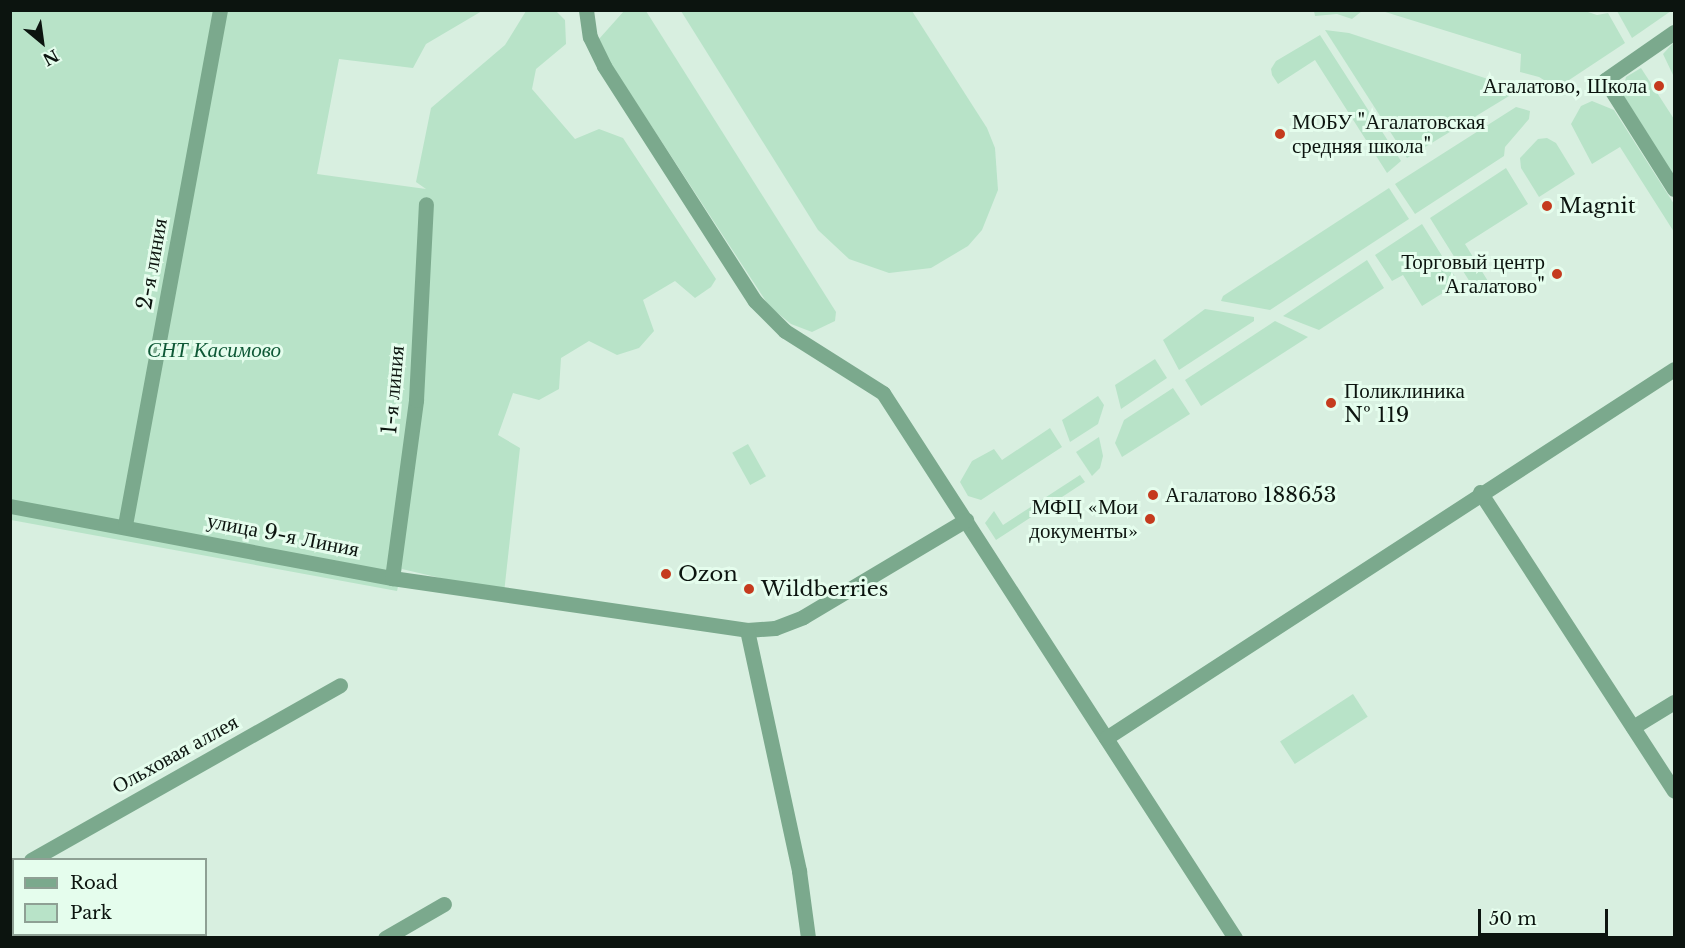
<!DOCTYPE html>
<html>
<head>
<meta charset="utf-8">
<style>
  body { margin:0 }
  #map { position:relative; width:1685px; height:948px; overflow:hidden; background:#d8efe0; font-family:"Libre Baskerville",serif }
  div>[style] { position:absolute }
  .green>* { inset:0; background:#b8e3c8; transform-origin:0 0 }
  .street>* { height:15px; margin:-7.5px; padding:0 7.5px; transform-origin:7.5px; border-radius:7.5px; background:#7ba98d }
  .dots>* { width:16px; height:16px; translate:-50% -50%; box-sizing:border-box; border:3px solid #e5fded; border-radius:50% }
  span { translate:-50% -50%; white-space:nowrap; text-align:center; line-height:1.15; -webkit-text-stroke:6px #e5fded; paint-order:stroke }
  .poi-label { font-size:21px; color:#0c140f }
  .right { translate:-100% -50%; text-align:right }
  .left { translate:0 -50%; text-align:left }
  .street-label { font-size:21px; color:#0c140f }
  .park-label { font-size:21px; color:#0e5836; font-style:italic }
  .frame { position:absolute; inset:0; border:12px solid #0c140f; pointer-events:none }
  .legend { position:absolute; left:12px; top:858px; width:195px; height:78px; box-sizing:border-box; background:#e5fded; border:2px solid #8ea094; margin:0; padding:8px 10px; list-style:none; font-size:18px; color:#0c140f }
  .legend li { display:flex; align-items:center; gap:12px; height:30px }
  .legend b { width:30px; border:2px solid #8ea094 }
  .north { position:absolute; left:12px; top:12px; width:60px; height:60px; -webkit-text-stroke:4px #e5fded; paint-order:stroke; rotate:151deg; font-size:16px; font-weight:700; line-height:24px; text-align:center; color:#0c140f }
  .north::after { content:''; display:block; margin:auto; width:21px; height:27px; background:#0c140f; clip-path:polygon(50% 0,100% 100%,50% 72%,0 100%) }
  .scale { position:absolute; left:1478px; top:909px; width:130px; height:27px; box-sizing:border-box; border:3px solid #0c140f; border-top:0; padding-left:8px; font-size:18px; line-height:21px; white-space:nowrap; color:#0c140f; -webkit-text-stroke:4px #e5fded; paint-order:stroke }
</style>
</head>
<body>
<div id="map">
  <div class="green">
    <i style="clip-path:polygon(10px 11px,482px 11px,426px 44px,413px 68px,339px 59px,317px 174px,426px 189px,416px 182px,431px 108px,505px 45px,526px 11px,556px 11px,565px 20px,566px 44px,536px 69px,532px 89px,575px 139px,599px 129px,623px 138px,716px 279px,711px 287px,695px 298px,675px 281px,643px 300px,654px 331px,639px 348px,617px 355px,589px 341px,561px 358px,559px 389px,539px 400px,513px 393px,498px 435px,520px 448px,504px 593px,402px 569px,397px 591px,11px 520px)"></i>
    <i style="clip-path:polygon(624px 11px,646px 11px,836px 312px,835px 321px,812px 332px,791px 324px,769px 306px,609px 61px,599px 39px)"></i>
    <i style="clip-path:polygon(681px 11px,912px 11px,987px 128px,995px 148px,998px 190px,982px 230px,968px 246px,931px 268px,889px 273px,849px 259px,818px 230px)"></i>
    <i style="clip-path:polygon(1314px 11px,1314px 10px,1362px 11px,1352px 19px,1337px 14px,1315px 16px)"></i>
    <i style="clip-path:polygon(1585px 11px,1597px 15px,1608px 13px,1625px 43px,1557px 88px,1539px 77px,1520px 72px,1521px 54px,1382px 11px)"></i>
    <i style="clip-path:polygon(1617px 11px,1671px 11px,1632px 38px)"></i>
    <i style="clip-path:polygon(1325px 30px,1349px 33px,1512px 87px,1514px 93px,1407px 158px)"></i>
    <i style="clip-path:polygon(1320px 35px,1401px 161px,1387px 173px,1315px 60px,1278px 84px,1272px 75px,1271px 69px,1276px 61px)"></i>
    <i style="clip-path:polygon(1674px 42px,1674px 77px,1663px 54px)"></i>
    <i style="clip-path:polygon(1641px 68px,1674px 119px,1674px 176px,1622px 93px,1626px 77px)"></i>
    <i style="clip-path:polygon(1592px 101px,1614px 110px,1674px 204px,1674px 232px,1620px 147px,1592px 164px,1571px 124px,1581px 106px)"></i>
    <i style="clip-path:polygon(1516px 107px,1530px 111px,1529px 119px,1505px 147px,1504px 156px,1415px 214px,1395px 184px)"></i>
    <i style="clip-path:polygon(1547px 138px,1556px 143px,1575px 174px,1539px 197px,1521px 168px,1520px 158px,1538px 139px)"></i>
    <i style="clip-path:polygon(1506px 168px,1528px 204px,1465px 244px,1491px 286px,1478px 295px,1430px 218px)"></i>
    <i style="clip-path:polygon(1389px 188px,1409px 219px,1270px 310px,1221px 301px,1223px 296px)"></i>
    <i style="clip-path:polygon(1422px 224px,1459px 283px,1422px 306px,1403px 275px,1392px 281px,1375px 255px)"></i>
    <i style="clip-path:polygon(1367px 260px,1384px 288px,1319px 330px,1283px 316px)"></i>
    <i style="clip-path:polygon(1205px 309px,1254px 317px,1254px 321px,1179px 370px,1163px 340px)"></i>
    <i style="clip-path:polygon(1275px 321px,1308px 337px,1201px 406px,1185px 380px)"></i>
    <i style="clip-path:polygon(1155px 359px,1167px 378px,1121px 409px,1115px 385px)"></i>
    <i style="clip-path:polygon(1173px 388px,1190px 414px,1122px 457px,1115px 443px,1124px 420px)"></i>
    <i style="clip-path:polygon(1098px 396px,1104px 405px,1098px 424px,1070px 442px,1062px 420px)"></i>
    <i style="clip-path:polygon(1050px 428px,1062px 447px,981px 500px,968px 496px,960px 482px,972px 461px,994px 449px,1002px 460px)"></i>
    <i style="clip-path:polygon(1099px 437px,1103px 456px,1100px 468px,1092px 476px,1076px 452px)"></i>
    <i style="left:748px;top:444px;width:37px;height:18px;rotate:61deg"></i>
    <i style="clip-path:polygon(1080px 475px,1085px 482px,996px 540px,985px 523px,994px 511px,1003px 525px)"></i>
    <i style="left:1353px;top:694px;width:27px;height:87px;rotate:57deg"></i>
  </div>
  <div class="street">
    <i style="left:586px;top:10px;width:27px;rotate:82deg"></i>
    <i style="left:590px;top:37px;width:32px;rotate:64deg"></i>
    <i style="left:604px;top:66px;width:279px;rotate:57.3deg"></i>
    <i style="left:755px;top:301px;width:42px;rotate:45deg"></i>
    <i style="left:785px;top:331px;width:116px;rotate:32.3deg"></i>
    <i style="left:883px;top:393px;width:649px;rotate:57.14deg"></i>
    <i style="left:1674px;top:32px;width:84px;rotate:145.2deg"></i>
    <i style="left:1605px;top:80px;width:129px;rotate:57.7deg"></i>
    <i style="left:1480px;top:492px;width:356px;rotate:57deg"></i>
    <i style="left:10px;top:506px;width:389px;rotate:10.7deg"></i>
    <i style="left:392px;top:578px;width:359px;rotate:8.3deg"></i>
    <i style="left:747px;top:630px;width:28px;rotate:-4deg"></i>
    <i style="left:775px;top:628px;width:30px;rotate:-21deg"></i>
    <i style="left:803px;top:617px;width:190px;rotate:-30.8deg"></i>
    <i style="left:125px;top:525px;width:524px;rotate:-79.55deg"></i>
    <i style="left:392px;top:578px;width:180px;rotate:-82.3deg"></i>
    <i style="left:416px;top:400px;width:196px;rotate:-87.1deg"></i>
    <i style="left:747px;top:630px;width:247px;rotate:77.8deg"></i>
    <i style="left:799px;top:871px;width:68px;rotate:82.3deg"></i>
    <i style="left:1633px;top:727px;width:48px;rotate:-31.4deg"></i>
    <i style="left:1106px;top:738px;width:677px;rotate:-33.01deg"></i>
    <i style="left:31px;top:860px;width:355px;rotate:-29.5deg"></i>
    <i style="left:10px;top:871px;width:4px;rotate:-14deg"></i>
    <i style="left:385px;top:938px;width:68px;rotate:-30deg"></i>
  </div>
  <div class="dots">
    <i style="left:1659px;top:86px;background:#c53b1e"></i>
    <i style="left:1280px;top:134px;background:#c53b1e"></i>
    <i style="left:1547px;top:206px;background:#c53b1e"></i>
    <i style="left:1557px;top:274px;background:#c53b1e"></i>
    <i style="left:1331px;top:403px;background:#c53b1e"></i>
    <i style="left:1153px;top:495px;background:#c53b1e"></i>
    <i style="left:1150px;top:519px;background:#c53b1e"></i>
    <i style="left:666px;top:574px;background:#c53b1e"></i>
    <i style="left:749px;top:589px;background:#c53b1e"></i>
  </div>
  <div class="poi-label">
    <span class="right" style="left:1647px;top:86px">Агалатово, Школа</span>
    <span class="left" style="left:1292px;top:134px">МОБУ "Агалатовская<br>средняя школа"</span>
    <span class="left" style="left:1559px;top:206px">Magnit</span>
    <span class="right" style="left:1545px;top:274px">Торговый центр<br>"Агалатово"</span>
    <span class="left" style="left:1344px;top:403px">Поликлиника<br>№ 119</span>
    <span class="left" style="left:1165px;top:495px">Агалатово 188653</span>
    <span class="right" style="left:1138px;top:519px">МФЦ «Мои<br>документы»</span>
    <span class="left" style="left:678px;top:574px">Ozon</span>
    <span class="left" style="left:761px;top:589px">Wildberries</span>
  </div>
  <div class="street-label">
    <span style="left:152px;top:264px;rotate:-80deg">2-я линия</span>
    <span style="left:393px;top:390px;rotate:-85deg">1-я линия</span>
    <span style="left:283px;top:535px;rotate:11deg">улица 9-я Линия</span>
    <span style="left:175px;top:754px;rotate:-29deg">Ольховая аллея</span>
  </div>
  <div class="park-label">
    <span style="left:214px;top:350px">СНТ Касимово</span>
  </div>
  <div class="frame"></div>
  <ul class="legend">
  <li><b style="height:8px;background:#7ba98d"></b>Road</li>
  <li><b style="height:16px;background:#b8e3c8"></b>Park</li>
  </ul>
  <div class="north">N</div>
  <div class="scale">50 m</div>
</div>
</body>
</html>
